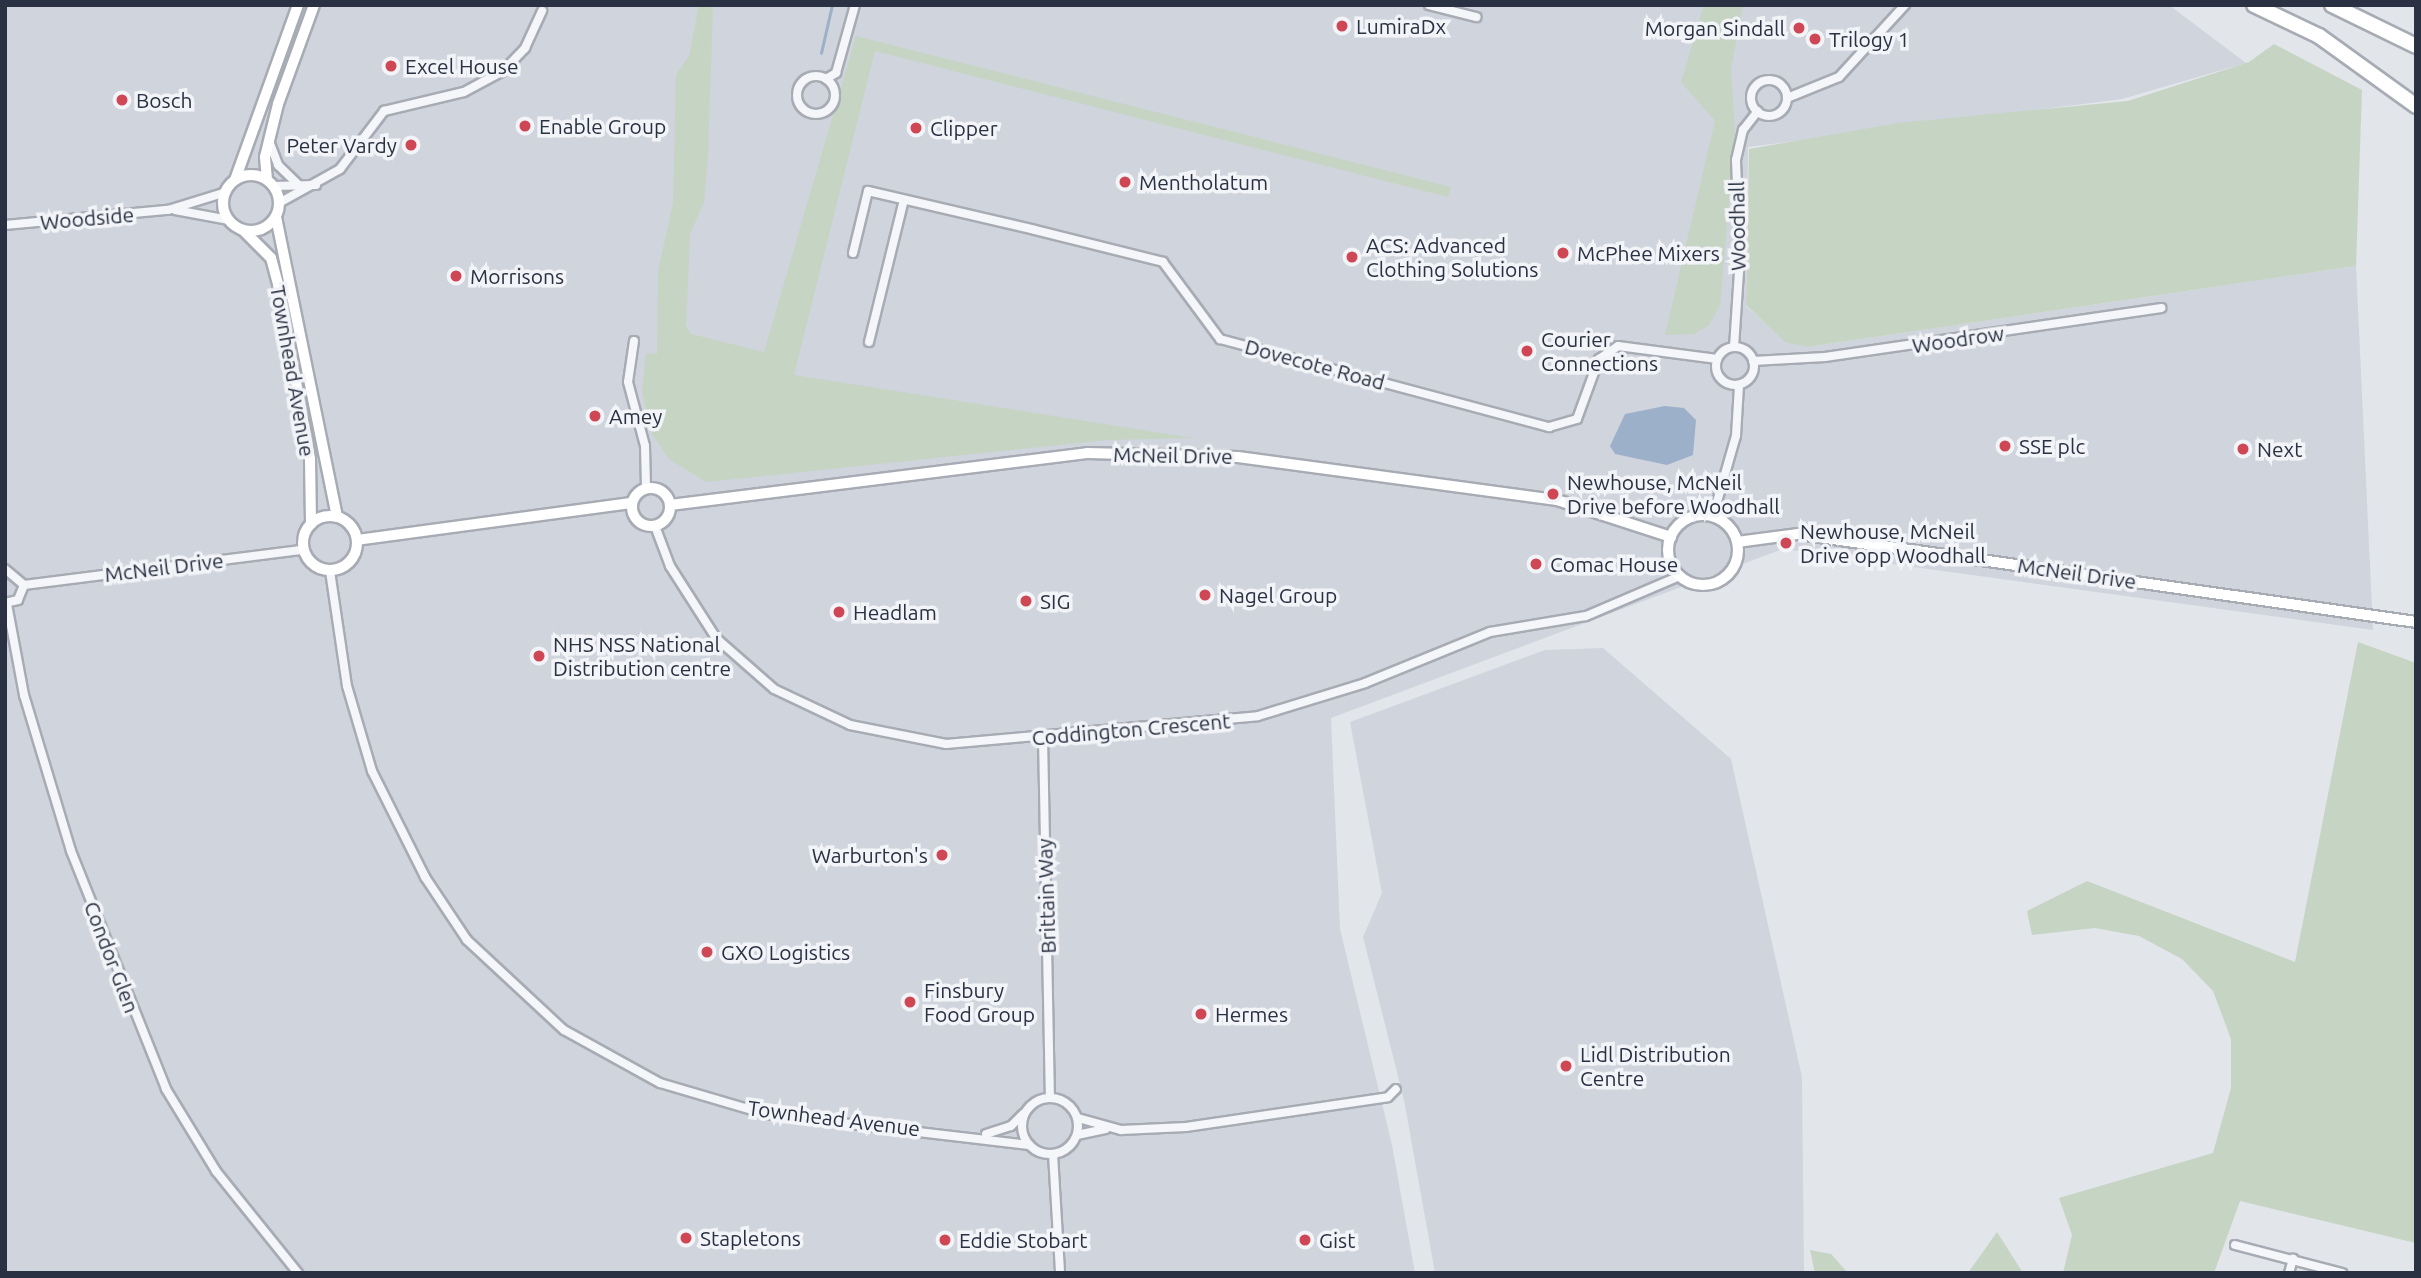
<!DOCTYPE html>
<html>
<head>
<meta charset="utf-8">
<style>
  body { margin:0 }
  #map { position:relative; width:2421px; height:1278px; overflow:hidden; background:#e2e5ea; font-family:Ubuntu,sans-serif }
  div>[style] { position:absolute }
  .built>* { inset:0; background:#d0d4dc }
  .green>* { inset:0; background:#c6d4c3 }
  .water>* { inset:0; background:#9db0ca }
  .stream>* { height:2.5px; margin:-1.25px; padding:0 1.25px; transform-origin:1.25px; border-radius:1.25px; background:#9db0ca }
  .roads { filter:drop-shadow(2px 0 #a7abb4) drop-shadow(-2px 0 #a7abb4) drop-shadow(0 2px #a7abb4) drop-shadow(0 -2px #a7abb4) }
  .street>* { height:8px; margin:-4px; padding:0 4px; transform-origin:4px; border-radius:4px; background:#f5f6f9 }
  .street>.ring { margin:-4px; padding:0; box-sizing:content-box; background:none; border:8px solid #f5f6f9; border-radius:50% }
  .secondary>* { height:10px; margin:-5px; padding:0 5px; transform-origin:5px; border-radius:5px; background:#fff }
  .secondary>.ring { margin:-5px; padding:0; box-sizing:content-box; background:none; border:10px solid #fff; border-radius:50% }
  .highway>* { height:14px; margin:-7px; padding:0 7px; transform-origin:7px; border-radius:7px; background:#fff }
  .dots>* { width:19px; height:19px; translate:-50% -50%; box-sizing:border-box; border:4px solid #f2f4f8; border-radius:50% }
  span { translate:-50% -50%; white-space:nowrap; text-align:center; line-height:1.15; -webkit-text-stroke:7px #f2f4f8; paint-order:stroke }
  .poi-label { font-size:21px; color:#2a3142 }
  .left { translate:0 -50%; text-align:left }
  .right { translate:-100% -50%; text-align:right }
  .street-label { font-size:21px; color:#2a3142 }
  .frame { position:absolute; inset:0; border:7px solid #2a3142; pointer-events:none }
</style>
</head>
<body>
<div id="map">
  <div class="built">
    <i style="clip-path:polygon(5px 5px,2169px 5px,2246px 63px,2122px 99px,1748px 147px,1746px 306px,1786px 342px,1807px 347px,2356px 266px,2373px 630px,1783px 549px,1331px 718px,1340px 929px,1392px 1145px,1415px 1273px,5px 1273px)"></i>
    <i style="clip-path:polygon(1603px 648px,1731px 759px,1802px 1077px,1804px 1273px,1435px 1273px,1404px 1100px,1363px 937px,1382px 893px,1350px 722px,1545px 650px)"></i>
  </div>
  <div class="green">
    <i style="clip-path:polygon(699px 5px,713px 5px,708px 155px,704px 202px,690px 234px,686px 326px,691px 334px,764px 352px,856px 36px,1451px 187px,1448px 197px,875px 51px,794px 375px,1193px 438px,1107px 440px,706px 482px,669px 459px,652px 434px,642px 392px,646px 353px,657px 354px,658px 271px,673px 203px,676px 75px,689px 56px)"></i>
    <i style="clip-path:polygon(1704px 5px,1743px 5px,1731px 69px,1735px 133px,1720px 305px,1709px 325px,1694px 334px,1665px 335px,1715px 121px,1681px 82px)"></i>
    <i style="clip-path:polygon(2274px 44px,2362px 90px,2356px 266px,1807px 347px,1785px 342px,1746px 305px,1749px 149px,1898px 123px,2128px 101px,2249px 62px)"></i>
    <i style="clip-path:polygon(2358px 642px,2416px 663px,2416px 1243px,2240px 1201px,2214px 1273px,2063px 1273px,2072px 1235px,2059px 1198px,2213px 1153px,2231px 1088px,2231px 1039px,2213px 991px,2182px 959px,2139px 936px,2095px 928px,2032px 935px,2027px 911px,2087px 881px,2295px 962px)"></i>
    <i style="clip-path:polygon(1997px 1232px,2023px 1273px,1968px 1273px)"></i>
    <i style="clip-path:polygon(1810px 1250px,1831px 1254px,1848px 1273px,1815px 1273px)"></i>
  </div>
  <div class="water">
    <i style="clip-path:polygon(1665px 406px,1684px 408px,1696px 420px,1693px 455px,1667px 465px,1615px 454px,1610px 446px,1625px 414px)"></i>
  </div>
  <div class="stream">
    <i style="left:821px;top:53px;width:49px;rotate:-77.1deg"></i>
  </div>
  <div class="roads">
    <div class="street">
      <i style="left:1429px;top:5px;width:49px;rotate:14.3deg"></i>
      <i class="ring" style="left:797px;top:76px;width:30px;height:30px"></i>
      <i style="left:826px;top:79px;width:12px;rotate:-31deg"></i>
      <i style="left:836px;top:73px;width:71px;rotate:-74.4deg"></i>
      <i class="ring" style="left:1751px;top:80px;width:28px;height:28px"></i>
      <i style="left:1787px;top:98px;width:56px;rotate:-22deg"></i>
      <i style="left:1839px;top:77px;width:98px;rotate:-47.5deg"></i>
      <i style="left:269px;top:141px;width:26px;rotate:69deg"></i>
      <i style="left:278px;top:165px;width:30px;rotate:44deg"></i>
      <i style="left:273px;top:186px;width:43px;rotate:-1.3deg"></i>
      <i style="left:279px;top:203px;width:70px;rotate:-29.1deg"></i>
      <i style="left:340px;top:169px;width:73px;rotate:-52.8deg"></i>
      <i style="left:384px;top:111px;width:82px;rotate:-13.4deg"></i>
      <i style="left:464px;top:92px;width:44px;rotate:-28.3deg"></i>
      <i style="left:503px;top:71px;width:32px;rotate:-46deg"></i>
      <i style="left:525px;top:48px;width:41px;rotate:-65.3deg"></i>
      <i style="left:175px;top:210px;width:55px;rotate:10.5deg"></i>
      <i style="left:5px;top:225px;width:164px;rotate:-5.3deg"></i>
      <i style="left:168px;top:210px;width:61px;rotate:-17.2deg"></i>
      <i style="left:853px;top:253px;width:64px;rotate:-76.4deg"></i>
      <i style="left:868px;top:191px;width:171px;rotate:13.1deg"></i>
      <i style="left:1035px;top:230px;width:132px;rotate:14deg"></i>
      <i style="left:1163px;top:262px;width:96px;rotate:53.5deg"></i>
      <i style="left:1220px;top:339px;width:341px;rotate:15deg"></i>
      <i style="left:1549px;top:427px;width:29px;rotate:-16deg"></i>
      <i style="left:1577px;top:419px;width:64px;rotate:-69.9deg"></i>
      <i style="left:1599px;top:359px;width:23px;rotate:-34deg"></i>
      <i style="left:1618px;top:346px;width:100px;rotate:7.5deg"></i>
      <i style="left:634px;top:341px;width:41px;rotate:98.3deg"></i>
      <i style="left:628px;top:382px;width:66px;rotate:75.1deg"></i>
      <i style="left:645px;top:446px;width:42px;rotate:88.6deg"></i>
      <i style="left:869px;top:342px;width:146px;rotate:-76.2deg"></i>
      <i style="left:1734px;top:347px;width:91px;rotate:-86.2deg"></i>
      <i style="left:1740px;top:256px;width:96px;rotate:-92.4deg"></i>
      <i style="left:1736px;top:160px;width:31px;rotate:-77deg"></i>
      <i style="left:1743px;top:130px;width:24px;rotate:-52deg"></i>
      <i class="ring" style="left:1716px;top:347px;width:30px;height:30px"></i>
      <i style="left:1753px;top:361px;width:72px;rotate:-3.2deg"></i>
      <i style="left:1825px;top:357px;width:340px;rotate:-8.3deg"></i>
      <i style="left:1713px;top:516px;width:83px;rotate:-74deg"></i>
      <i style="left:1736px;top:436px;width:51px;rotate:-86.6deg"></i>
      <i style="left:655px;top:526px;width:43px;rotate:69.4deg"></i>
      <i style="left:670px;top:566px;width:85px;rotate:57.4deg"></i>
      <i style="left:716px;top:638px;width:77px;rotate:41.3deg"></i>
      <i style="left:774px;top:689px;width:84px;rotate:25.3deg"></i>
      <i style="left:850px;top:725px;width:98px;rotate:11.2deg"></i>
      <i style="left:946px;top:744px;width:313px;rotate:-5.1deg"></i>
      <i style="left:1258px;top:716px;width:112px;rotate:-17.1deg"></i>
      <i style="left:1365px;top:683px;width:135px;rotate:-22.2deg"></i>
      <i style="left:1490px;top:632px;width:97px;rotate:-9.5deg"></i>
      <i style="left:1586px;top:616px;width:102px;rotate:-23.1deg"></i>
      <i style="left:5px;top:569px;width:25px;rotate:40deg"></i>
      <i style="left:24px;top:585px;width:16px;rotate:112deg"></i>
      <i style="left:18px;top:600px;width:13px;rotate:167deg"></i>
      <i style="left:330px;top:571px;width:116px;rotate:81.6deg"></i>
      <i style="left:347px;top:686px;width:89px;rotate:73.6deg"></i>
      <i style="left:372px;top:771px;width:119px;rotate:63.4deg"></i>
      <i style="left:425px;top:877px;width:76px;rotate:56.3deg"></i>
      <i style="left:467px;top:940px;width:132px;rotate:42.9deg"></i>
      <i style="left:564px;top:1030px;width:110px;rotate:28.9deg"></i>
      <i style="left:660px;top:1083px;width:109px;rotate:16.4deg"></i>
      <i style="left:765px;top:1114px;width:266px;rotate:6.7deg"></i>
      <i style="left:24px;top:585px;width:281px;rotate:-7.2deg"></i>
      <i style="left:7px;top:604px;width:93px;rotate:79.4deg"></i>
      <i style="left:24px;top:695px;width:163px;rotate:73.2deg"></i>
      <i style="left:71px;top:851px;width:256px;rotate:68.2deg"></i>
      <i style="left:166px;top:1089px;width:96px;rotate:58.6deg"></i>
      <i style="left:216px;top:1171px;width:131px;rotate:51.2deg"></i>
      <i style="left:1043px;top:737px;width:360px;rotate:88.9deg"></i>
      <i class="ring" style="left:1022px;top:1098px;width:48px;height:48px"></i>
      <i style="left:1078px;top:1118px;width:45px;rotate:15.6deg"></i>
      <i style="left:1121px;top:1130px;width:65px;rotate:-2.6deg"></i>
      <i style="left:1186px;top:1127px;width:204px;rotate:-8.4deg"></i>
      <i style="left:1388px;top:1097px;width:11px;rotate:-45deg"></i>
      <i style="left:986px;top:1134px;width:26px;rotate:-18deg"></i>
      <i style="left:1011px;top:1126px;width:17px;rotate:-45deg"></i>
      <i style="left:1077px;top:1135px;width:29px;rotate:-12deg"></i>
      <i style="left:1053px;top:1154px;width:119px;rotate:86.6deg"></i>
      <i style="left:2235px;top:1245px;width:111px;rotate:14.7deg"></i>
      <i style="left:2289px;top:1273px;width:15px;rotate:-74deg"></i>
    </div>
    <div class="secondary">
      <i class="ring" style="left:223px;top:175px;width:46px;height:46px"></i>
      <i style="left:235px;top:180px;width:186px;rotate:-70.2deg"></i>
      <i style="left:267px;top:180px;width:23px;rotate:-95deg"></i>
      <i style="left:265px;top:157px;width:55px;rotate:-76.2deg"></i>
      <i style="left:278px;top:104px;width:105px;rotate:-70deg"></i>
      <i style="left:276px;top:217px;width:306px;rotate:78.5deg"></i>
      <i style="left:244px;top:231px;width:38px;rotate:45deg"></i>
      <i style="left:271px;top:258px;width:27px;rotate:75deg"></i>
      <i style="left:278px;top:284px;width:178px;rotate:79.6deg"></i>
      <i style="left:310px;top:459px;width:65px;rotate:89.1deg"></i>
      <i class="ring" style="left:632px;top:488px;width:28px;height:28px"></i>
      <i style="left:670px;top:505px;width:420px;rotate:-7.1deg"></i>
      <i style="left:1087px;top:453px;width:151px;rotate:1.5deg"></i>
      <i style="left:1238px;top:457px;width:322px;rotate:7.7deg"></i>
      <i style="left:1557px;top:500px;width:120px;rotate:18deg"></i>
      <i class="ring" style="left:1668px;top:515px;width:60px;height:60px"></i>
      <i class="ring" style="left:303px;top:516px;width:44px;height:44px"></i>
      <i style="left:357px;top:540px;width:277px;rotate:-7.7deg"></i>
      <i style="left:1737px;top:542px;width:62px;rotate:-7.5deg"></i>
      <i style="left:1798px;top:534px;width:624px;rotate:8.1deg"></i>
    </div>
    <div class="highway">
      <i style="left:2254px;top:5px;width:72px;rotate:25.5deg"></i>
      <i style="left:2319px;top:36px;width:120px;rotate:35.8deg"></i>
      <i style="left:2332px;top:5px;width:93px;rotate:26deg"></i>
    </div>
  </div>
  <div class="dots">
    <i style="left:1342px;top:26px;background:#cf4754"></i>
    <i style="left:1799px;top:28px;background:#cf4754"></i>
    <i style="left:1815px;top:39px;background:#cf4754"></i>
    <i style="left:391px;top:66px;background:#cf4754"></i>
    <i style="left:122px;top:100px;background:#cf4754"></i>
    <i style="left:525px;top:126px;background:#cf4754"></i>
    <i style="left:916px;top:128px;background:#cf4754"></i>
    <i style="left:411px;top:145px;background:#cf4754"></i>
    <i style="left:1125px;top:182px;background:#cf4754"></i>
    <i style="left:1563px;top:253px;background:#cf4754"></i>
    <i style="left:1352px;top:257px;background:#cf4754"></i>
    <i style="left:456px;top:276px;background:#cf4754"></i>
    <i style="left:1527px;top:351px;background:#cf4754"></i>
    <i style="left:595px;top:416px;background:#cf4754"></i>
    <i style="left:2005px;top:446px;background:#cf4754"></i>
    <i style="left:2243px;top:449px;background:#cf4754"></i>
    <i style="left:1553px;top:494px;background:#cf4754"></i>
    <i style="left:1786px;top:543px;background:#cf4754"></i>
    <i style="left:1536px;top:564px;background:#cf4754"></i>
    <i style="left:1205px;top:595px;background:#cf4754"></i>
    <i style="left:1026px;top:601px;background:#cf4754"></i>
    <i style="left:839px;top:612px;background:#cf4754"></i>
    <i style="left:539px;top:656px;background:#cf4754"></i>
    <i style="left:942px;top:855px;background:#cf4754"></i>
    <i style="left:707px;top:952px;background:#cf4754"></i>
    <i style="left:910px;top:1002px;background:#cf4754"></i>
    <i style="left:1201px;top:1014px;background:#cf4754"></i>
    <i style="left:1566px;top:1066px;background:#cf4754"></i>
    <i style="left:686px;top:1238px;background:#cf4754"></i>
    <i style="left:945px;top:1240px;background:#cf4754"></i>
    <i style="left:1305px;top:1240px;background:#cf4754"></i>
  </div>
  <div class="poi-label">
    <span class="left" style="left:1356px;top:26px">LumiraDx</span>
    <span class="right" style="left:1785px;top:28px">Morgan Sindall</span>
    <span class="left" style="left:1829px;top:39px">Trilogy 1</span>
    <span class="left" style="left:405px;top:66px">Excel House</span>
    <span class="left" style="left:136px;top:100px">Bosch</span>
    <span class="left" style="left:539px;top:126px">Enable Group</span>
    <span class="left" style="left:930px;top:128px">Clipper</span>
    <span class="right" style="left:397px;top:145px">Peter Vardy</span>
    <span class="left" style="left:1139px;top:182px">Mentholatum</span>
    <span class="left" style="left:1366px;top:257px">ACS: Advanced<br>Clothing Solutions</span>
    <span class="left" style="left:1577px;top:253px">McPhee Mixers</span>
    <span class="left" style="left:470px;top:276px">Morrisons</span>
    <span class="left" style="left:1541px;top:351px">Courier<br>Connections</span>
    <span class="left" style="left:609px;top:416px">Amey</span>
    <span class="left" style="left:2019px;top:446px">SSE plc</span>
    <span class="left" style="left:2257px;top:449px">Next</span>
    <span class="left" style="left:1567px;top:494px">Newhouse, McNeil<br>Drive before Woodhall</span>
    <span class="left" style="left:1800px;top:543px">Newhouse, McNeil<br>Drive opp Woodhall</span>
    <span class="left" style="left:1550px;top:564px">Comac House</span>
    <span class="left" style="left:1219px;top:595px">Nagel Group</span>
    <span class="left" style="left:1040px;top:601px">SIG</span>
    <span class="left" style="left:853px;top:612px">Headlam</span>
    <span class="left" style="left:553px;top:656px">NHS NSS National<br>Distribution centre</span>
    <span class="right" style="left:928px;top:855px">Warburton's</span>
    <span class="left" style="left:721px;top:952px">GXO Logistics</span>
    <span class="left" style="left:924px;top:1002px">Finsbury<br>Food Group</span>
    <span class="left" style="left:1215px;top:1014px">Hermes</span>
    <span class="left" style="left:1580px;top:1066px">Lidl Distribution<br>Centre</span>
    <span class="left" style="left:700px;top:1238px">Stapletons</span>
    <span class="left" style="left:959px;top:1240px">Eddie Stobart</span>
    <span class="left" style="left:1319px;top:1240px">Gist</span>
  </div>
  <div class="street-label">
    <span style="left:87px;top:218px;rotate:-5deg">Woodside</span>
    <span style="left:1737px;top:226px;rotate:-91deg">Woodhall</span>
    <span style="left:1958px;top:339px;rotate:-8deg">Woodrow</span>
    <span style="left:1315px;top:364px;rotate:15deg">Dovecote Road</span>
    <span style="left:293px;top:371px;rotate:80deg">Townhead Avenue</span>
    <span style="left:1173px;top:455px;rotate:1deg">McNeil Drive</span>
    <span style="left:164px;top:567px;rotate:-7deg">McNeil Drive</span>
    <span style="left:2077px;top:573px;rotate:8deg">McNeil Drive</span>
    <span style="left:1131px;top:729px;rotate:-5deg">Coddington Crescent</span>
    <span style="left:1046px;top:896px;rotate:-92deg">Brittain Way</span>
    <span style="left:112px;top:957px;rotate:69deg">Condor Glen</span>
    <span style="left:834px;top:1118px;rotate:7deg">Townhead Avenue</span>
  </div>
  <div class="frame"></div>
</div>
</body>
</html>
